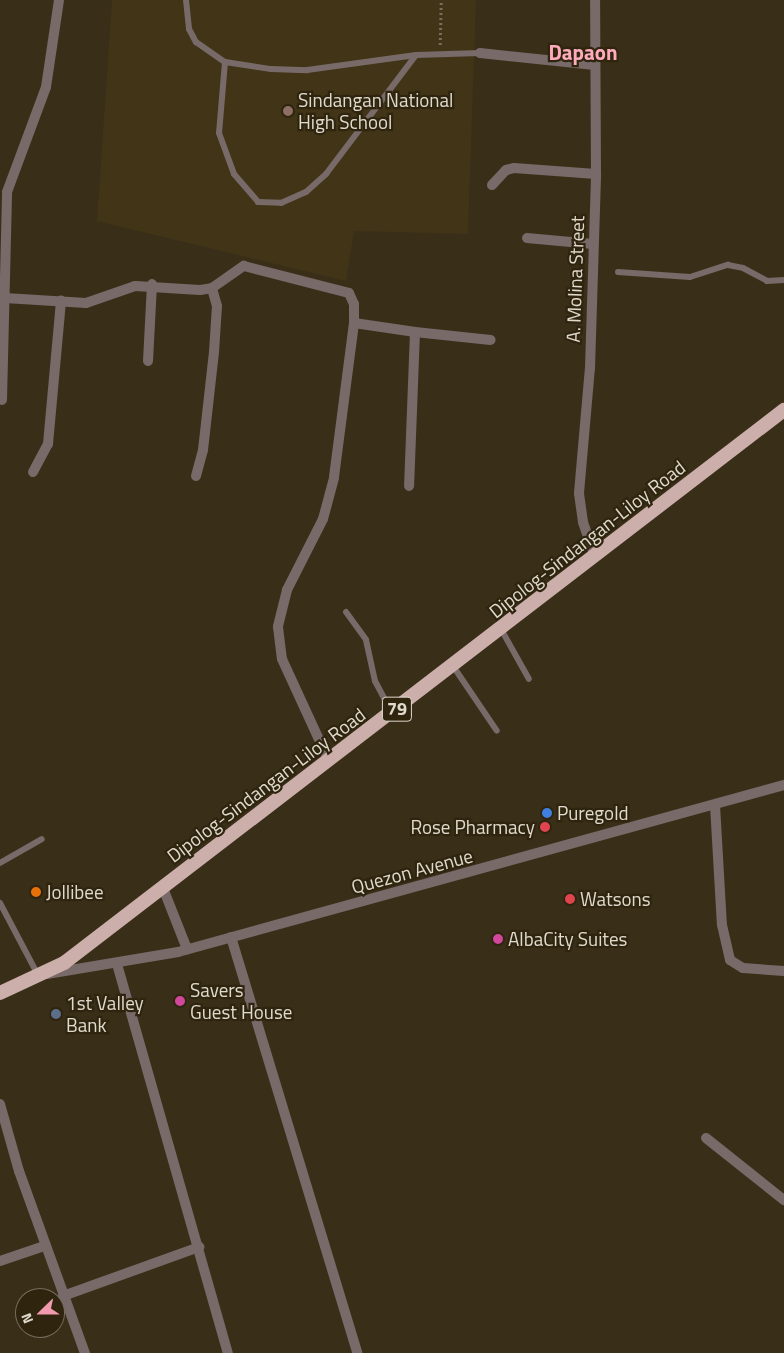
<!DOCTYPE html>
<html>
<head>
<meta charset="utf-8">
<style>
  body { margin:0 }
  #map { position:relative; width:784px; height:1353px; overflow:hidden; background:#392f19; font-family:"Titillium Web",sans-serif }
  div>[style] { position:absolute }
  .built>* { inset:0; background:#413417 }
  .path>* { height:2.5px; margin-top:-1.25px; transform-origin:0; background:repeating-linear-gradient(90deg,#78705d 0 2.5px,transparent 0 5px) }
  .service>* { height:6px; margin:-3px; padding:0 3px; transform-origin:3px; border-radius:3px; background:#786a69 }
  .minor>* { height:10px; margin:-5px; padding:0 5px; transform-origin:5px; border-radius:5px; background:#786a69 }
  .tertiary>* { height:10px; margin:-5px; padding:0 5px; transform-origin:5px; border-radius:5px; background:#786a69 }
  .trunk>* { height:14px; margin:-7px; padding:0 7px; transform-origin:7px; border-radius:7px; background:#ccaeaa }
  .dots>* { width:14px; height:14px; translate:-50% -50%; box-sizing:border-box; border:2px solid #2f250f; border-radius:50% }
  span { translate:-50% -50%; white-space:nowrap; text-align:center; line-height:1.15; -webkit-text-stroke:4.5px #2f250f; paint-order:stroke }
  .shield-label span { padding:1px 4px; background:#2f250f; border:1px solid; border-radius:4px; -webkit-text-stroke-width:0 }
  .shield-label { font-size:18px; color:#e0dacd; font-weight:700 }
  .poi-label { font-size:19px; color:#e0dacd }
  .left { translate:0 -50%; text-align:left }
  .right { translate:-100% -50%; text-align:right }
  .street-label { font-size:19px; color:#e0dacd }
  .quarter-label { font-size:21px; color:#feabbd; font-weight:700 }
  .north { position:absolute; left:15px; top:1288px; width:50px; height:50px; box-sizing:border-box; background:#2f250f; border:1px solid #766d5b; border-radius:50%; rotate:248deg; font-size:14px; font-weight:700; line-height:20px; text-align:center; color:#e0dacd }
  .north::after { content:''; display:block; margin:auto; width:18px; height:22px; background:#f29aad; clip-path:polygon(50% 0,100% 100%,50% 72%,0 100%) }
</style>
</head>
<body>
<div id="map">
  <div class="built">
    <i style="clip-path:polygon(112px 0,476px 0,468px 234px,354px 231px,346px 281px,97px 221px)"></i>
  </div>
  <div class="path">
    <i style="left:440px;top:45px;width:45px;rotate:-88.7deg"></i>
  </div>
  <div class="service">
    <i style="left:186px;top:0;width:29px;rotate:84deg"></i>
    <i style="left:189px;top:29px;width:15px;rotate:62deg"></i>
    <i style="left:196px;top:42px;width:35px;rotate:35deg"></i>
    <i style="left:225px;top:62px;width:47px;rotate:8.7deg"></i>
    <i style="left:271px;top:69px;width:36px;rotate:2deg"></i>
    <i style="left:307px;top:70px;width:110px;rotate:-7.8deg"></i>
    <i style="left:416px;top:55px;width:64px;rotate:-1.8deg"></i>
    <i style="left:225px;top:62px;width:71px;rotate:94.8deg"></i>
    <i style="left:219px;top:133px;width:44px;rotate:69.9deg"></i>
    <i style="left:234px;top:174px;width:37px;rotate:49deg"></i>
    <i style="left:258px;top:202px;width:23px;rotate:2deg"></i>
    <i style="left:281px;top:203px;width:27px;rotate:-24deg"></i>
    <i style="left:306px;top:192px;width:27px;rotate:-42deg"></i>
    <i style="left:326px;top:174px;width:149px;rotate:-52.9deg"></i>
    <i style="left:618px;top:272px;width:72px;rotate:4deg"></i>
    <i style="left:690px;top:277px;width:40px;rotate:-18deg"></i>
    <i style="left:728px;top:265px;width:15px;rotate:11deg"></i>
    <i style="left:743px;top:268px;width:27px;rotate:28deg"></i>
    <i style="left:767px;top:281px;width:17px;rotate:-3deg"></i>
    <i style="left:346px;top:612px;width:34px;rotate:54deg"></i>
    <i style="left:366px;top:640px;width:42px;rotate:77.6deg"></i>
    <i style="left:375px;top:681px;width:34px;rotate:62deg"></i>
    <i style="left:501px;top:629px;width:57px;rotate:60.8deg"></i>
    <i style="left:453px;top:666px;width:78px;rotate:55.9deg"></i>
    <i style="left:0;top:863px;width:48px;rotate:-29.7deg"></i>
    <i style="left:0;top:903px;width:81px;rotate:62.2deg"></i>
  </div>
  <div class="minor">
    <i style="left:480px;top:53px;width:115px;rotate:6deg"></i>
    <i style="left:492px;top:185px;width:21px;rotate:-47deg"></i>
    <i style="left:506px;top:170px;width:8px;rotate:-14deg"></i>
    <i style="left:514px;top:168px;width:82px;rotate:4.2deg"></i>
    <i style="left:527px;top:238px;width:66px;rotate:5.2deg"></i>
    <i style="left:5px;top:298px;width:81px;rotate:3.5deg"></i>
    <i style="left:86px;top:303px;width:52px;rotate:-19.1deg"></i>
    <i style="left:135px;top:286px;width:65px;rotate:3.5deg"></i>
    <i style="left:200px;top:290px;width:12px;rotate:-9deg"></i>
    <i style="left:212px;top:288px;width:39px;rotate:-35deg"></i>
    <i style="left:244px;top:266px;width:108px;rotate:14.4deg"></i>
    <i style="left:349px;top:293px;width:12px;rotate:66deg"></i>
    <i style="left:354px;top:304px;width:19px;rotate:90deg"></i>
    <i style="left:354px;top:323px;width:156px;rotate:97.4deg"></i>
    <i style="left:334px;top:478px;width:42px;rotate:105deg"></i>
    <i style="left:323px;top:519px;width:80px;rotate:116.9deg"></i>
    <i style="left:287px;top:590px;width:38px;rotate:104deg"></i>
    <i style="left:278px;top:627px;width:32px;rotate:83deg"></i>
    <i style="left:282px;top:659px;width:112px;rotate:65.3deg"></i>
    <i style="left:354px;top:323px;width:62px;rotate:8.4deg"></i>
    <i style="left:415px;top:332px;width:154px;rotate:92.2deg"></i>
    <i style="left:415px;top:332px;width:76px;rotate:6deg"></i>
    <i style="left:148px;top:361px;width:77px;rotate:-87deg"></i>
    <i style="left:2px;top:400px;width:208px;rotate:-88.6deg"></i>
    <i style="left:7px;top:192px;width:112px;rotate:-69.6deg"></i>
    <i style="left:46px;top:87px;width:88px;rotate:-81.5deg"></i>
    <i style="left:33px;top:472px;width:32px;rotate:-62deg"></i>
    <i style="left:48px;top:444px;width:144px;rotate:-84.8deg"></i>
    <i style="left:196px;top:476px;width:27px;rotate:-75deg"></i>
    <i style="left:203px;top:450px;width:99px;rotate:-83.6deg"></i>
    <i style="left:214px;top:352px;width:46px;rotate:-86.3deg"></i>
    <i style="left:217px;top:306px;width:19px;rotate:-106deg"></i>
    <i style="left:595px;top:557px;width:37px;rotate:-109deg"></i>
    <i style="left:583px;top:522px;width:29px;rotate:-98deg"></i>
    <i style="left:579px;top:493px;width:125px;rotate:-85deg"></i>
    <i style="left:590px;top:368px;width:194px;rotate:-88.2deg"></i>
    <i style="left:596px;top:174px;width:174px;rotate:-90.3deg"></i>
    <i style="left:715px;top:805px;width:120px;rotate:86.7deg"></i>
    <i style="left:722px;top:925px;width:36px;rotate:77deg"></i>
    <i style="left:730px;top:960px;width:15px;rotate:32deg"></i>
    <i style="left:743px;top:968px;width:41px;rotate:4.2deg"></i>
    <i style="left:163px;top:888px;width:66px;rotate:68.5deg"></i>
    <i style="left:231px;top:937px;width:435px;rotate:73.1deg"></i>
    <i style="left:117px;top:964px;width:405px;rotate:74.1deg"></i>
    <i style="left:0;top:1104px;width:70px;rotate:74.2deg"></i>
    <i style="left:19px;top:1171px;width:194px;rotate:70.1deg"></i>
    <i style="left:706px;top:1138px;width:100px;rotate:38.5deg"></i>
    <i style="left:0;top:1261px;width:46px;rotate:-18.8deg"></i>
    <i style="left:63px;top:1296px;width:145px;rotate:-19.8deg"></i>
  </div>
  <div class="tertiary">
    <i style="left:47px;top:974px;width:133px;rotate:-9.5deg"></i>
    <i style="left:178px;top:952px;width:629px;rotate:-15.41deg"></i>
  </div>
  <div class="trunk">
    <i style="left:0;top:993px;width:71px;rotate:-25.1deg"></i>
    <i style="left:64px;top:963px;width:908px;rotate:-37.53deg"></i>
  </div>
  <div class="dots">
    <i style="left:288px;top:111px;background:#8d6e63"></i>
    <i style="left:547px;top:813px;background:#3f7fe0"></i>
    <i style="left:545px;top:827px;background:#e0444e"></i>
    <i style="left:36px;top:892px;background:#e8710a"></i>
    <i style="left:570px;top:899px;background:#e0444e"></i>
    <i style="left:498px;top:939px;background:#d1479c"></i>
    <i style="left:180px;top:1001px;background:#d1479c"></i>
    <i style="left:56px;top:1014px;background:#5c6f8a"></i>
  </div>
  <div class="shield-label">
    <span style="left:397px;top:709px">79</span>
  </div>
  <div class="poi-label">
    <span class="left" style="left:298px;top:111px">Sindangan National<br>High School</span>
    <span class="left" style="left:557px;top:813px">Puregold</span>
    <span class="right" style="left:535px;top:827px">Rose Pharmacy</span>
    <span class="left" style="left:46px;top:892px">Jollibee</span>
    <span class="left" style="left:580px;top:899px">Watsons</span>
    <span class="left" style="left:508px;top:939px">AlbaCity Suites</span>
    <span class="left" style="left:190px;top:1001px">Savers<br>Guest House</span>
    <span class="left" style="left:66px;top:1014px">1st Valley<br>Bank</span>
  </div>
  <div class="street-label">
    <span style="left:575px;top:279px;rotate:-88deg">A. Molina Street</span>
    <span style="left:587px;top:539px;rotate:-38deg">Dipolog-Sindangan-Liloy Road</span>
    <span style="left:266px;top:785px;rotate:-37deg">Dipolog-Sindangan-Liloy Road</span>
    <span style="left:412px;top:871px;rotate:-15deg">Quezon Avenue</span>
  </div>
  <div class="quarter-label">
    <span style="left:583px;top:52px">Dapaon</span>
  </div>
  <div class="north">N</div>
</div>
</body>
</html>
